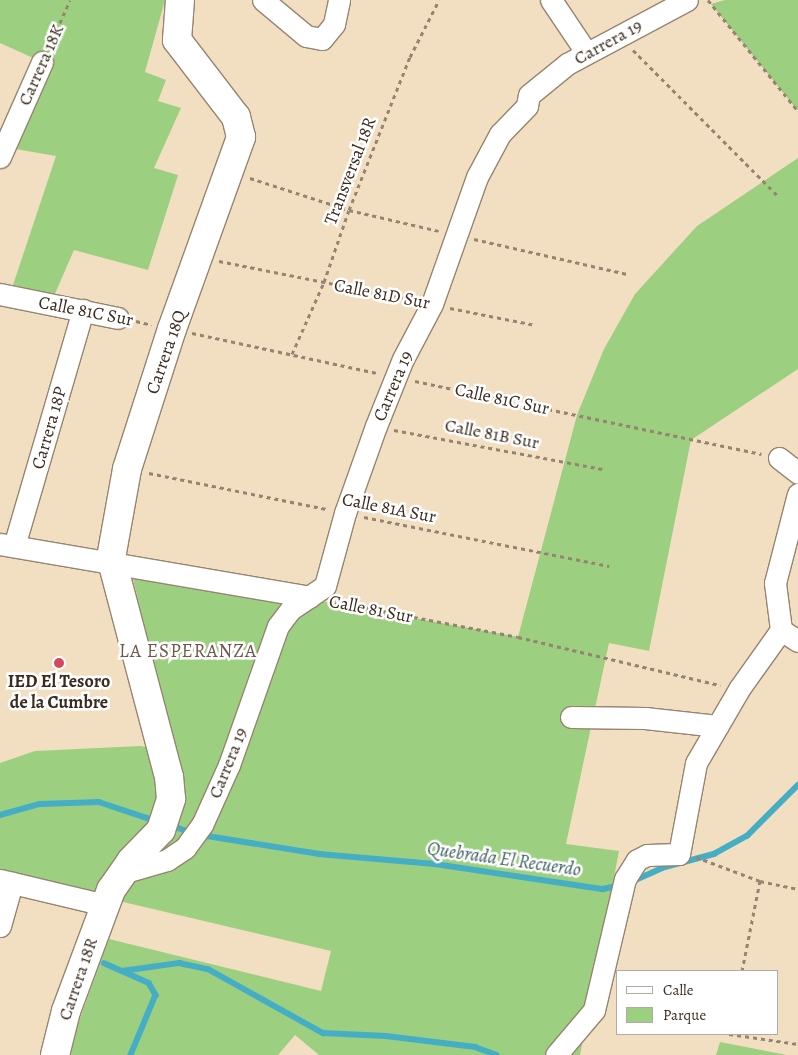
<!DOCTYPE html>
<html>
<head>
<meta charset="utf-8">
<style>
  body { margin:0 }
  #map { position:relative; width:798px; height:1055px; overflow:hidden; background:#f2dfc1; font-family:Alegreya,serif }
  div>[style] { position:absolute }
  .green>* { inset:0; background:#9cd080 }
  .stream>* { height:5.5px; margin:-2.75px; padding:0 2.75px; transform-origin:2.75px; border-radius:2.75px; background:#45aec5 }
  .path>* { height:3px; margin-top:-1.5px; transform-origin:0; background:repeating-linear-gradient(90deg,#968470 0 4px,transparent 0 8px) }
  .roads { filter:drop-shadow(1px 0 #968470) drop-shadow(-1px 0 #968470) drop-shadow(0 1px #968470) drop-shadow(0 -1px #968470) }
  .street>* { height:21px; margin:-10.5px; padding:0 10.5px; transform-origin:10.5px; border-radius:10.5px; background:#fff }
  .secondary>* { height:28px; margin:-14px; padding:0 14px; transform-origin:14px; border-radius:14px; background:#fff }
  .dots>* { width:14px; height:14px; translate:-50% -50%; box-sizing:border-box; border:2px solid #fff; border-radius:50% }
  span { translate:-50% -50%; white-space:nowrap; text-align:center; line-height:1.15; -webkit-text-stroke:5px #fff; paint-order:stroke }
  .street-label { font-size:18px; color:#3b2a1e }
  .poi-label { font-size:18px; color:#3b2a1e; font-weight:700 }
  .neighbourhood-label { font-size:19px; color:#72554b; letter-spacing:1px }
  .water-label { font-size:19px; color:#3f5f61; font-style:italic }
  .legend { position:absolute; left:616px; top:970px; width:162px; height:65px; box-sizing:border-box; background:#fff; border:1px solid #b1aaa5; margin:0; padding:6px 9px; list-style:none; font-size:15px; color:#3b2a1e }
  .legend li { display:flex; align-items:center; gap:10px; height:25px }
  .legend b { width:25px; border:1px solid #b1aaa5 }
</style>
</head>
<body>
<div id="map">
  <div class="green">
    <i style="clip-path:polygon(0 0,165px 0,145px 72px,166px 80px,158px 101px,181px 108px,154px 168px,178px 175px,148px 270px,74px 250px,54px 296px,12px 288px,56px 156px,4px 147px,42px 62px,0 43px)"></i>
    <i style="clip-path:polygon(725px 0,798px 0,798px 111px,711px 4px)"></i>
    <i style="clip-path:polygon(798px 158px,798px 369px,691px 440px,649px 651px,609px 643px,566px 844px,619px 851px,580px 1055px,319px 1055px,295px 1035px,278px 1055px,71px 1055px,75px 1032px,109px 939px,321px 991px,331px 951px,0 873px,0 763px,35px 751px,140px 746px,174px 751px,130px 566px,518px 637px,577px 415px,604px 349px,635px 294px,697px 226px)"></i>
    <i style="clip-path:polygon(720px 1042px,787px 1055px,716px 1055px)"></i>
  </div>
  <div class="stream">
    <i style="left:0;top:815px;width:41px;rotate:-15.4deg"></i>
    <i style="left:40px;top:804px;width:59px;rotate:-1.9deg"></i>
    <i style="left:99px;top:802px;width:57px;rotate:18.4deg"></i>
    <i style="left:176px;top:827px;width:17px;rotate:21deg"></i>
    <i style="left:201px;top:835px;width:120px;rotate:9.1deg"></i>
    <i style="left:319px;top:854px;width:116px;rotate:4.9deg"></i>
    <i style="left:435px;top:864px;width:170px;rotate:8.5deg"></i>
    <i style="left:603px;top:889px;width:14px;rotate:-12deg"></i>
    <i style="left:631px;top:882px;width:37px;rotate:-24deg"></i>
    <i style="left:665px;top:867px;width:51px;rotate:-14.9deg"></i>
    <i style="left:714px;top:854px;width:38px;rotate:-29deg"></i>
    <i style="left:747px;top:836px;width:72px;rotate:-45deg"></i>
    <i style="left:104px;top:963px;width:49px;rotate:24deg"></i>
    <i style="left:149px;top:983px;width:14px;rotate:60deg"></i>
    <i style="left:156px;top:995px;width:65px;rotate:112.6deg"></i>
    <i style="left:122px;top:971px;width:58px;rotate:-8deg"></i>
    <i style="left:179px;top:963px;width:30px;rotate:12deg"></i>
    <i style="left:208px;top:969px;width:132px;rotate:29.1deg"></i>
    <i style="left:323px;top:1033px;width:63px;rotate:2.7deg"></i>
    <i style="left:386px;top:1036px;width:90px;rotate:7deg"></i>
    <i style="left:475px;top:1047px;width:23px;rotate:20deg"></i>
  </div>
  <div class="path">
    <i style="left:708px;top:0;width:143px;rotate:51deg"></i>
    <i style="left:50px;top:45px;width:49px;rotate:-66deg"></i>
    <i style="left:633px;top:50px;width:204px;rotate:45.2deg"></i>
    <i style="left:250px;top:178px;width:104px;rotate:17.9deg"></i>
    <i style="left:349px;top:210px;width:92px;rotate:13.1deg"></i>
    <i style="left:474px;top:239px;width:157px;rotate:12.9deg"></i>
    <i style="left:219px;top:261px;width:199px;rotate:11.3deg"></i>
    <i style="left:450px;top:308px;width:87px;rotate:11.3deg"></i>
    <i style="left:136px;top:321px;width:16px;rotate:14deg"></i>
    <i style="left:192px;top:333px;width:189px;rotate:12.2deg"></i>
    <i style="left:292px;top:354px;width:79px;rotate:-66deg"></i>
    <i style="left:324px;top:282px;width:76px;rotate:-70.9deg"></i>
    <i style="left:349px;top:210px;width:165px;rotate:-68.3deg"></i>
    <i style="left:410px;top:57px;width:64px;rotate:-63deg"></i>
    <i style="left:415px;top:381px;width:354px;rotate:11.9deg"></i>
    <i style="left:394px;top:430px;width:212px;rotate:10.6deg"></i>
    <i style="left:149px;top:473px;width:181px;rotate:11.5deg"></i>
    <i style="left:364px;top:517px;width:250px;rotate:11.3deg"></i>
    <i style="left:335px;top:602px;width:186px;rotate:10.8deg"></i>
    <i style="left:518px;top:637px;width:208px;rotate:13.4deg"></i>
    <i style="left:696px;top:857px;width:68px;rotate:20.6deg"></i>
    <i style="left:760px;top:881px;width:39px;rotate:12deg"></i>
    <i style="left:742px;top:971px;width:92px;rotate:-78.7deg"></i>
    <i style="left:729px;top:1034px;width:70px;rotate:8.2deg"></i>
  </div>
  <div class="roads">
    <div class="street">
      <i style="left:263px;top:0;width:56px;rotate:39.9deg"></i>
      <i style="left:306px;top:36px;width:16px;rotate:11deg"></i>
      <i style="left:322px;top:39px;width:19px;rotate:-51deg"></i>
      <i style="left:334px;top:24px;width:25px;rotate:-78deg"></i>
      <i style="left:551px;top:0;width:63px;rotate:56.1deg"></i>
      <i style="left:0;top:157px;width:104px;rotate:-66.1deg"></i>
      <i style="left:0;top:294px;width:120px;rotate:11.5deg"></i>
      <i style="left:779px;top:458px;width:24px;rotate:38deg"></i>
      <i style="left:798px;top:494px;width:92px;rotate:104.5deg"></i>
      <i style="left:775px;top:583px;width:47px;rotate:82.7deg"></i>
      <i style="left:781px;top:630px;width:20px;rotate:33deg"></i>
      <i style="left:0;top:544px;width:314px;rotate:9.7deg"></i>
      <i style="left:14px;top:546px;width:246px;rotate:-73.7deg"></i>
      <i style="left:571px;top:717px;width:74px;rotate:0.8deg"></i>
      <i style="left:645px;top:718px;width:73px;rotate:6.3deg"></i>
      <i style="left:122px;top:873px;width:47px;rotate:-16.1deg"></i>
      <i style="left:167px;top:860px;width:22px;rotate:-34deg"></i>
      <i style="left:185px;top:848px;width:29px;rotate:-54deg"></i>
      <i style="left:202px;top:825px;width:66px;rotate:-65.8deg"></i>
      <i style="left:229px;top:765px;width:147px;rotate:-70.6deg"></i>
      <i style="left:278px;top:626px;width:21px;rotate:-53deg"></i>
      <i style="left:291px;top:609px;width:41px;rotate:-34.1deg"></i>
      <i style="left:325px;top:586px;width:76px;rotate:-74.7deg"></i>
      <i style="left:345px;top:513px;width:92px;rotate:-70.4deg"></i>
      <i style="left:376px;top:426px;width:72px;rotate:-68.1deg"></i>
      <i style="left:403px;top:359px;width:62px;rotate:-62.2deg"></i>
      <i style="left:432px;top:304px;width:135px;rotate:-70.5deg"></i>
      <i style="left:477px;top:177px;width:49px;rotate:-61.9deg"></i>
      <i style="left:500px;top:134px;width:39px;rotate:-46deg"></i>
      <i style="left:527px;top:106px;width:11px;rotate:-80deg"></i>
      <i style="left:529px;top:95px;width:49px;rotate:-39.2deg"></i>
      <i style="left:567px;top:64px;width:136px;rotate:-28.1deg"></i>
      <i style="left:0;top:880px;width:108px;rotate:13.4deg"></i>
      <i style="left:0;top:926px;width:45px;rotate:-74.4deg"></i>
      <i style="left:556px;top:1055px;width:59px;rotate:-49.8deg"></i>
      <i style="left:594px;top:1010px;width:135px;rotate:-76.7deg"></i>
      <i style="left:625px;top:879px;width:22px;rotate:-58deg"></i>
      <i style="left:637px;top:860px;width:11px;rotate:-27deg"></i>
      <i style="left:647px;top:855px;width:32px;rotate:-2deg"></i>
      <i style="left:679px;top:854px;width:93px;rotate:-79.4deg"></i>
      <i style="left:696px;top:763px;width:86px;rotate:-59.8deg"></i>
      <i style="left:739px;top:689px;width:72px;rotate:-54.6deg"></i>
    </div>
    <div class="secondary">
      <i style="left:55px;top:1055px;width:45px;rotate:-76deg"></i>
      <i style="left:66px;top:1011px;width:129px;rotate:-69.6deg"></i>
      <i style="left:111px;top:890px;width:35px;rotate:-55deg"></i>
      <i style="left:131px;top:861px;width:43px;rotate:-45.9deg"></i>
      <i style="left:161px;top:830px;width:33px;rotate:-72deg"></i>
      <i style="left:171px;top:799px;width:22px;rotate:-95deg"></i>
      <i style="left:169px;top:777px;width:227px;rotate:-104.8deg"></i>
      <i style="left:111px;top:558px;width:90px;rotate:-79.8deg"></i>
      <i style="left:127px;top:469px;width:147px;rotate:-72.2deg"></i>
      <i style="left:172px;top:329px;width:204px;rotate:-70.2deg"></i>
      <i style="left:241px;top:137px;width:21px;rotate:-104deg"></i>
      <i style="left:236px;top:117px;width:97px;rotate:-127.5deg"></i>
      <i style="left:177px;top:40px;width:40px;rotate:-85.7deg"></i>
    </div>
  </div>
  <div class="dots">
    <i style="left:59px;top:663px;background:#d1495b"></i>
  </div>
  <div class="street-label">
    <span style="left:608px;top:42px;rotate:-29deg">Carrera 19</span>
    <span style="left:41px;top:65px;rotate:-66deg">Carrera 18K</span>
    <span style="left:350px;top:171px;rotate:-69deg">Transversal 18R</span>
    <span style="left:382px;top:294px;rotate:11deg">Calle 81D Sur</span>
    <span style="left:86px;top:311px;rotate:11deg">Calle 81C Sur</span>
    <span style="left:166px;top:352px;rotate:-71deg">Carrera 18Q</span>
    <span style="left:393px;top:386px;rotate:-67deg">Carrera 19</span>
    <span style="left:502px;top:399px;rotate:12deg">Calle 81C Sur</span>
    <span style="left:49px;top:428px;rotate:-74deg">Carrera 18P</span>
    <span style="left:492px;top:434px;rotate:11deg">Calle 81B Sur</span>
    <span style="left:389px;top:508px;rotate:11deg">Calle 81A Sur</span>
    <span style="left:371px;top:609px;rotate:11deg">Calle 81 Sur</span>
    <span style="left:228px;top:763px;rotate:-68deg">Carrera 19</span>
    <span style="left:78px;top:979px;rotate:-71deg">Carrera 18R</span>
  </div>
  <div class="poi-label">
    <span style="left:59px;top:692px">IED El Tesoro<br>de la Cumbre</span>
  </div>
  <div class="neighbourhood-label">
    <span style="left:188px;top:652px">LA ESPERANZA</span>
  </div>
  <div class="water-label">
    <span style="left:504px;top:860px;rotate:8deg">Quebrada El Recuerdo</span>
  </div>
  <ul class="legend">
  <li><b style="height:6px;background:#fff"></b>Calle</li>
  <li><b style="height:14px;background:#9cd080"></b>Parque</li>
  </ul>
</div>
</body>
</html>
